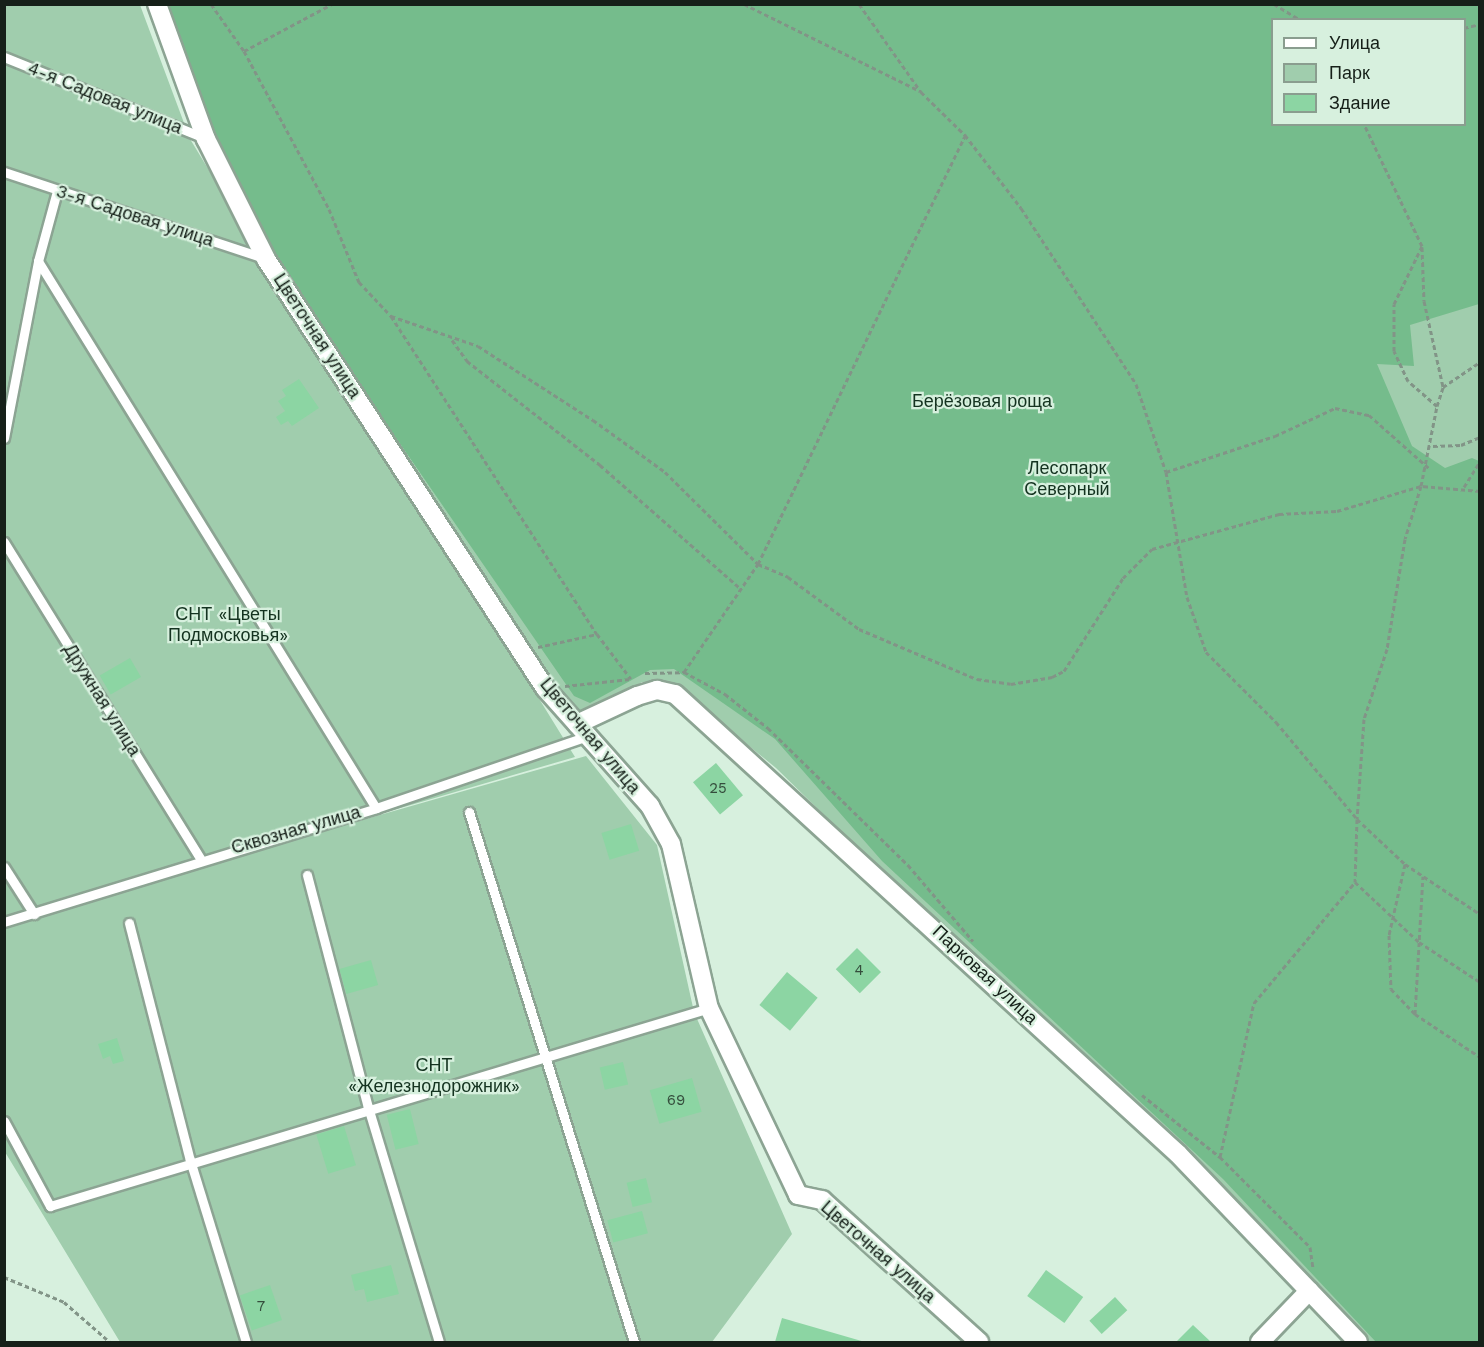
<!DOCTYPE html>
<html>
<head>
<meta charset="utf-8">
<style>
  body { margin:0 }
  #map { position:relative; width:1484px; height:1347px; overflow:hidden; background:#d7f0de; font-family:"Work Sans",sans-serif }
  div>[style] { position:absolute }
  .green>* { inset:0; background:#a0cdad }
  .forest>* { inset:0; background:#75bc8c }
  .building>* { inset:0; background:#8cd5a3; transform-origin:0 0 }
  .path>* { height:3px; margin-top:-1.5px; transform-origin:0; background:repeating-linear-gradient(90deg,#829487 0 4.5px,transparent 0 7.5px) }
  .roads { filter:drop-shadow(2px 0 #8ca493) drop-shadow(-2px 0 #8ca493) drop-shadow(0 2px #8ca493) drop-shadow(0 -2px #8ca493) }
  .service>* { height:9px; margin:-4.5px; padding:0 4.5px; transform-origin:4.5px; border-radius:4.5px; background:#fff }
  .minor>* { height:18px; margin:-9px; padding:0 9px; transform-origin:9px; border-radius:9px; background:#fff }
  span { translate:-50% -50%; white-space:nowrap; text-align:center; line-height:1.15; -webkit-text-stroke:4.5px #d7f0de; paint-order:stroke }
  .number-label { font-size:15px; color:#344d3c }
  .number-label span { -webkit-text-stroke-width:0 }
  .street-label { font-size:18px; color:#162019 }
  .park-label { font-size:18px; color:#143320 }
  .frame { position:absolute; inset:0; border:6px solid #162019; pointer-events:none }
  .legend { position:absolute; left:1271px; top:18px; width:195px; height:108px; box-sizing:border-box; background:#d7f0de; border:2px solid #8a9d8f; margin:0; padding:8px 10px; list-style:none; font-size:18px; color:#162019 }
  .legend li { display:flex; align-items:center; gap:12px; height:30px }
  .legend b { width:30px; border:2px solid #8a9d8f }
</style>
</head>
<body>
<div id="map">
  <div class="green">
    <i style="clip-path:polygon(evenodd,5px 5px,140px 5px,190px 139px,313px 341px,176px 45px,1479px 5px,1479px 1342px,1363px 1342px,776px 768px,726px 727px,642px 682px,590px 716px,568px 713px,478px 600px,575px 757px,195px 868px,586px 756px,657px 845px,694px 1012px,792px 1234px,712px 1342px,120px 1342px,5px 1152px,5px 5px,1272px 20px,1464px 20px,1464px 124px,1272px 124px,1272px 20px)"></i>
  </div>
  <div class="forest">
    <i style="clip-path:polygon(evenodd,157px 5px,1479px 5px,1479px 304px,1410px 325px,1414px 366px,1377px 364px,1412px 446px,1445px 468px,1472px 458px,1479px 461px,1479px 1342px,1376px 1342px,1223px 1179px,882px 861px,775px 739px,674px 669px,650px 670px,590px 703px,574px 696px,272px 258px,244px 209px,157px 5px,1272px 20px,1464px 20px,1464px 124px,1272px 124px,1272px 20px)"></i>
  </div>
  <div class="building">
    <i style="clip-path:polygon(299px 379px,319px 408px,292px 426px,288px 421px,281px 425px,276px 417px,285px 411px,278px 401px,286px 396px,282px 390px)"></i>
    <i style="left:130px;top:658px;width:22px;height:35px;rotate:60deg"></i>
    <i style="left:716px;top:763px;width:42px;height:30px;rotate:50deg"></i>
    <i style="left:631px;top:824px;width:28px;height:31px;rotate:73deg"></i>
    <i style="left:857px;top:948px;width:34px;height:30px;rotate:45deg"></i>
    <i style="left:371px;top:960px;width:26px;height:33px;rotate:74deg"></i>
    <i style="left:787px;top:972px;width:40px;height:43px;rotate:40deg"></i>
    <i style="clip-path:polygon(117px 1038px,124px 1061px,113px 1064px,110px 1056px,103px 1059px,98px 1044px)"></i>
    <i style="left:623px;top:1062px;width:23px;height:24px;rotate:77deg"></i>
    <i style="left:692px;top:1078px;width:35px;height:44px;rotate:74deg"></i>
    <i style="left:410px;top:1109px;width:36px;height:24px;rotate:76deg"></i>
    <i style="left:344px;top:1126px;width:41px;height:29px;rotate:73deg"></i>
    <i style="left:646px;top:1178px;width:25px;height:20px;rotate:76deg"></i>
    <i style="left:642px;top:1211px;width:23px;height:36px;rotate:75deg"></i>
    <i style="clip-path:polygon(391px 1265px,399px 1294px,367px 1302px,364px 1289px,355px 1291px,351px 1275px)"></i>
    <i style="left:1046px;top:1270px;width:46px;height:32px;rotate:36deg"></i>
    <i style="left:270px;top:1285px;width:37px;height:32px;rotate:71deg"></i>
    <i style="left:1115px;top:1297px;width:18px;height:35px;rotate:47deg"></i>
    <i style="clip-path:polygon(782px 1318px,865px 1342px,775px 1342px)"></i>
    <i style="clip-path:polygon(1193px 1325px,1211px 1342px,1176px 1342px)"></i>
  </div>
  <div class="path">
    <i style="left:211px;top:4px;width:57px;rotate:54.9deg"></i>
    <i style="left:244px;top:51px;width:179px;rotate:61.7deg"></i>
    <i style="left:329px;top:209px;width:79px;rotate:67.7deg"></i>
    <i style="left:359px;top:282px;width:47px;rotate:46.7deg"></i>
    <i style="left:391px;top:316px;width:379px;rotate:57.1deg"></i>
    <i style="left:744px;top:4px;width:196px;rotate:26.3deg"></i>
    <i style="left:859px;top:4px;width:108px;rotate:54.8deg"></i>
    <i style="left:921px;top:92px;width:62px;rotate:44.3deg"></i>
    <i style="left:965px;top:135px;width:92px;rotate:52.5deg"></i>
    <i style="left:1021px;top:208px;width:210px;rotate:56.8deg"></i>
    <i style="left:1136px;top:384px;width:93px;rotate:71.2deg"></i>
    <i style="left:1166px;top:472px;width:127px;rotate:80.5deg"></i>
    <i style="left:1187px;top:597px;width:58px;rotate:70.9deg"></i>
    <i style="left:1206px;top:652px;width:99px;rotate:45deg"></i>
    <i style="left:1276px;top:722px;width:126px;rotate:50.1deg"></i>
    <i style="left:1357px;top:819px;width:63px;rotate:91.8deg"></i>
    <i style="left:1355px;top:882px;width:88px;rotate:43.2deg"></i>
    <i style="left:1419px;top:942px;width:73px;rotate:33.3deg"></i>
    <i style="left:1274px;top:4px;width:31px;rotate:31deg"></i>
    <i style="left:1464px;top:28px;width:16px;rotate:-14deg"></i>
    <i style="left:244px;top:51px;width:100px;rotate:-28.1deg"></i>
    <i style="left:1422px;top:247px;width:54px;rotate:87.9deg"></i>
    <i style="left:1424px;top:301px;width:88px;rotate:77.5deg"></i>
    <i style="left:391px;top:316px;width:92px;rotate:19deg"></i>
    <i style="left:478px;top:346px;width:137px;rotate:32.8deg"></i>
    <i style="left:593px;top:420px;width:89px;rotate:35.8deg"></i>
    <i style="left:665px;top:472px;width:131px;rotate:44.7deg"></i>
    <i style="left:758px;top:564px;width:33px;rotate:23deg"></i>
    <i style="left:788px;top:577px;width:88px;rotate:36.2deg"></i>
    <i style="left:859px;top:629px;width:128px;rotate:23deg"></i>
    <i style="left:977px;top:679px;width:34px;rotate:8deg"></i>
    <i style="left:1011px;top:684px;width:42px;rotate:-9.7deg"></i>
    <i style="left:1052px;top:677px;width:13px;rotate:-27deg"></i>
    <i style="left:1064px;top:671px;width:110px;rotate:-57.6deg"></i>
    <i style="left:1123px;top:578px;width:41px;rotate:-45deg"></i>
    <i style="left:1152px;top:549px;width:132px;rotate:-15.4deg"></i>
    <i style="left:1279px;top:514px;width:58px;rotate:-3deg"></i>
    <i style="left:1337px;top:511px;width:88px;rotate:-16.6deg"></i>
    <i style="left:1421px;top:486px;width:82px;rotate:-78.7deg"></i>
    <i style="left:1437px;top:406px;width:38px;rotate:-139deg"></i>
    <i style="left:1408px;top:381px;width:33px;rotate:-115deg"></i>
    <i style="left:1394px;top:351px;width:47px;rotate:-90deg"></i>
    <i style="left:1394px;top:304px;width:64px;rotate:-64.2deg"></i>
    <i style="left:1422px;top:246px;width:135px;rotate:-115.4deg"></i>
    <i style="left:452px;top:340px;width:26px;rotate:54deg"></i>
    <i style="left:467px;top:361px;width:169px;rotate:38deg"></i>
    <i style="left:600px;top:465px;width:186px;rotate:41.3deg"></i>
    <i style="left:1437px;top:406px;width:20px;rotate:-72deg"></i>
    <i style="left:1443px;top:387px;width:45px;rotate:-34deg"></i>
    <i style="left:1433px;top:446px;width:28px;rotate:-2deg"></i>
    <i style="left:1461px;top:445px;width:21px;rotate:-23deg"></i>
    <i style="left:1166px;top:472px;width:115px;rotate:-18.3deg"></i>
    <i style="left:1275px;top:436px;width:66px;rotate:-25deg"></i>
    <i style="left:1335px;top:408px;width:35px;rotate:12deg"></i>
    <i style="left:1369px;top:415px;width:80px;rotate:41.5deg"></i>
    <i style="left:1464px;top:487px;width:31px;rotate:-58deg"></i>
    <i style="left:1480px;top:491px;width:59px;rotate:-175.2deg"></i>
    <i style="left:1421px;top:486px;width:55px;rotate:106.8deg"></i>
    <i style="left:1405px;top:539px;width:111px;rotate:99.3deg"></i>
    <i style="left:1387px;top:649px;width:74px;rotate:108.2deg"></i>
    <i style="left:1364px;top:719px;width:100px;rotate:94deg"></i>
    <i style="left:1357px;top:819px;width:66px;rotate:43.2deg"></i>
    <i style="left:1405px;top:864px;width:90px;rotate:33.7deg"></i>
    <i style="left:538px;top:647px;width:60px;rotate:-12.4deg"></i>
    <i style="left:597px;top:634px;width:56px;rotate:52.9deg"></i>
    <i style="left:684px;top:672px;width:131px;rotate:-55.6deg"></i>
    <i style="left:758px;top:564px;width:475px;rotate:-64.2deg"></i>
    <i style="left:645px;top:673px;width:39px;rotate:-1deg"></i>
    <i style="left:684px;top:672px;width:47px;rotate:28.2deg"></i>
    <i style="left:725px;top:694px;width:55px;rotate:38.3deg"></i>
    <i style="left:768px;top:728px;width:196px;rotate:44.4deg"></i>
    <i style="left:908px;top:865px;width:100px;rotate:49.5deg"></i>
    <i style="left:565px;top:686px;width:65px;rotate:-6.1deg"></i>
    <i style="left:1405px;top:864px;width:73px;rotate:102.7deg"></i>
    <i style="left:1389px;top:935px;width:54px;rotate:87.9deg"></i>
    <i style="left:1391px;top:989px;width:35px;rotate:46deg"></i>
    <i style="left:1415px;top:1014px;width:78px;rotate:33.5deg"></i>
    <i style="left:1415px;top:1014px;width:138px;rotate:-86.7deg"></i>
    <i style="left:1142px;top:1095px;width:100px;rotate:38.5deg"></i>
    <i style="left:1220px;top:1157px;width:127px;rotate:45deg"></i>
    <i style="left:1310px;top:1247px;width:21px;rotate:82deg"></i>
    <i style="left:1220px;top:1157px;width:158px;rotate:-77.6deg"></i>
    <i style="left:1254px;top:1003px;width:158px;rotate:-50.1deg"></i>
    <i style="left:4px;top:1277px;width:65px;rotate:22.6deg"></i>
    <i style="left:64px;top:1302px;width:61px;rotate:41deg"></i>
  </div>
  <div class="roads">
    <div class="service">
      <i style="left:4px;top:57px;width:216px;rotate:22deg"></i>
      <i style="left:4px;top:172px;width:274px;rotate:18.3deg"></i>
      <i style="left:38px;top:261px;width:643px;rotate:58.29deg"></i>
      <i style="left:4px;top:438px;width:180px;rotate:-79.1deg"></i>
      <i style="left:38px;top:261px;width:73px;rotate:-74.8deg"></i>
      <i style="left:4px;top:542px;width:372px;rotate:58.2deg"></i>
      <i style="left:469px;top:812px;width:555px;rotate:72.71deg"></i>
      <i style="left:4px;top:867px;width:56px;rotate:57.4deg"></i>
      <i style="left:307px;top:875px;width:240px;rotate:75.3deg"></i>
      <i style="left:368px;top:1107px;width:245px;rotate:73.2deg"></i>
      <i style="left:4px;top:922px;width:389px;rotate:-17deg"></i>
      <i style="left:376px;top:808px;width:223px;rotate:-18.8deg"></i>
      <i style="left:129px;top:923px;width:245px;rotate:75.6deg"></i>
      <i style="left:190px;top:1160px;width:190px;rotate:72.9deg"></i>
      <i style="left:4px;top:1121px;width:97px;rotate:61.6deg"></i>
      <i style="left:50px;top:1206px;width:688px;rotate:-16.72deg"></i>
    </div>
    <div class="minor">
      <i style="left:157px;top:4px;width:144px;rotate:70.1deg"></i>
      <i style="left:206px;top:139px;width:134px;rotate:63.4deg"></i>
      <i style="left:266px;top:259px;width:512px;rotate:56.96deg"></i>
      <i style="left:545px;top:688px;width:158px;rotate:48.3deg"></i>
      <i style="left:650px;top:806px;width:43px;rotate:61.1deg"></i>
      <i style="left:671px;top:844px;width:168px;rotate:77deg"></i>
      <i style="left:709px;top:1008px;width:207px;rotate:64.5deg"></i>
      <i style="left:798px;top:1195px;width:25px;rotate:12deg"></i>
      <i style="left:822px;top:1200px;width:212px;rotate:42.1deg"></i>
      <i style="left:577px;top:724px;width:66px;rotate:-25deg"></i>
      <i style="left:637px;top:696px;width:21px;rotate:-17deg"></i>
      <i style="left:657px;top:690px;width:18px;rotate:13deg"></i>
      <i style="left:675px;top:694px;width:682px;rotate:42.44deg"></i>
      <i style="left:1178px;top:1154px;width:260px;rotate:46.2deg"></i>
      <i style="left:1260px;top:1342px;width:71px;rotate:-46.1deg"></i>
    </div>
  </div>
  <div class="number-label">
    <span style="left:718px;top:789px">25</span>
    <span style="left:859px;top:971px">4</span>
    <span style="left:676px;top:1101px">69</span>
    <span style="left:261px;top:1307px">7</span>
  </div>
  <div class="street-label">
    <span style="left:105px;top:98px;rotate:22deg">4-я Садовая улица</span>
    <span style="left:135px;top:216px;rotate:18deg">3-я Садовая улица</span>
    <span style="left:317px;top:336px;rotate:57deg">Цветочная улица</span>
    <span style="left:102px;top:700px;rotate:58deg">Дружная улица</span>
    <span style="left:590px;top:736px;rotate:50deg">Цветочная улица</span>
    <span style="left:296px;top:830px;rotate:-16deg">Сквозная улица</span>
    <span style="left:985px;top:975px;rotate:43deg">Парковая улица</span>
    <span style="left:878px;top:1252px;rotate:41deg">Цветочная улица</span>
  </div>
  <div class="park-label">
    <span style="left:982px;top:401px">Берёзовая роща</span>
    <span style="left:1067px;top:479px">Лесопарк<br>Северный</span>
    <span style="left:228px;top:625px">СНТ «Цветы<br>Подмосковья»</span>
    <span style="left:434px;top:1076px">СНТ<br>«Железнодорожник»</span>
  </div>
  <div class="frame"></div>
  <ul class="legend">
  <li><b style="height:8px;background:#fff"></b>Улица</li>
  <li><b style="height:16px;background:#a0cdad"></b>Парк</li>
  <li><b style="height:16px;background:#8cd5a3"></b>Здание</li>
  </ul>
</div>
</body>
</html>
